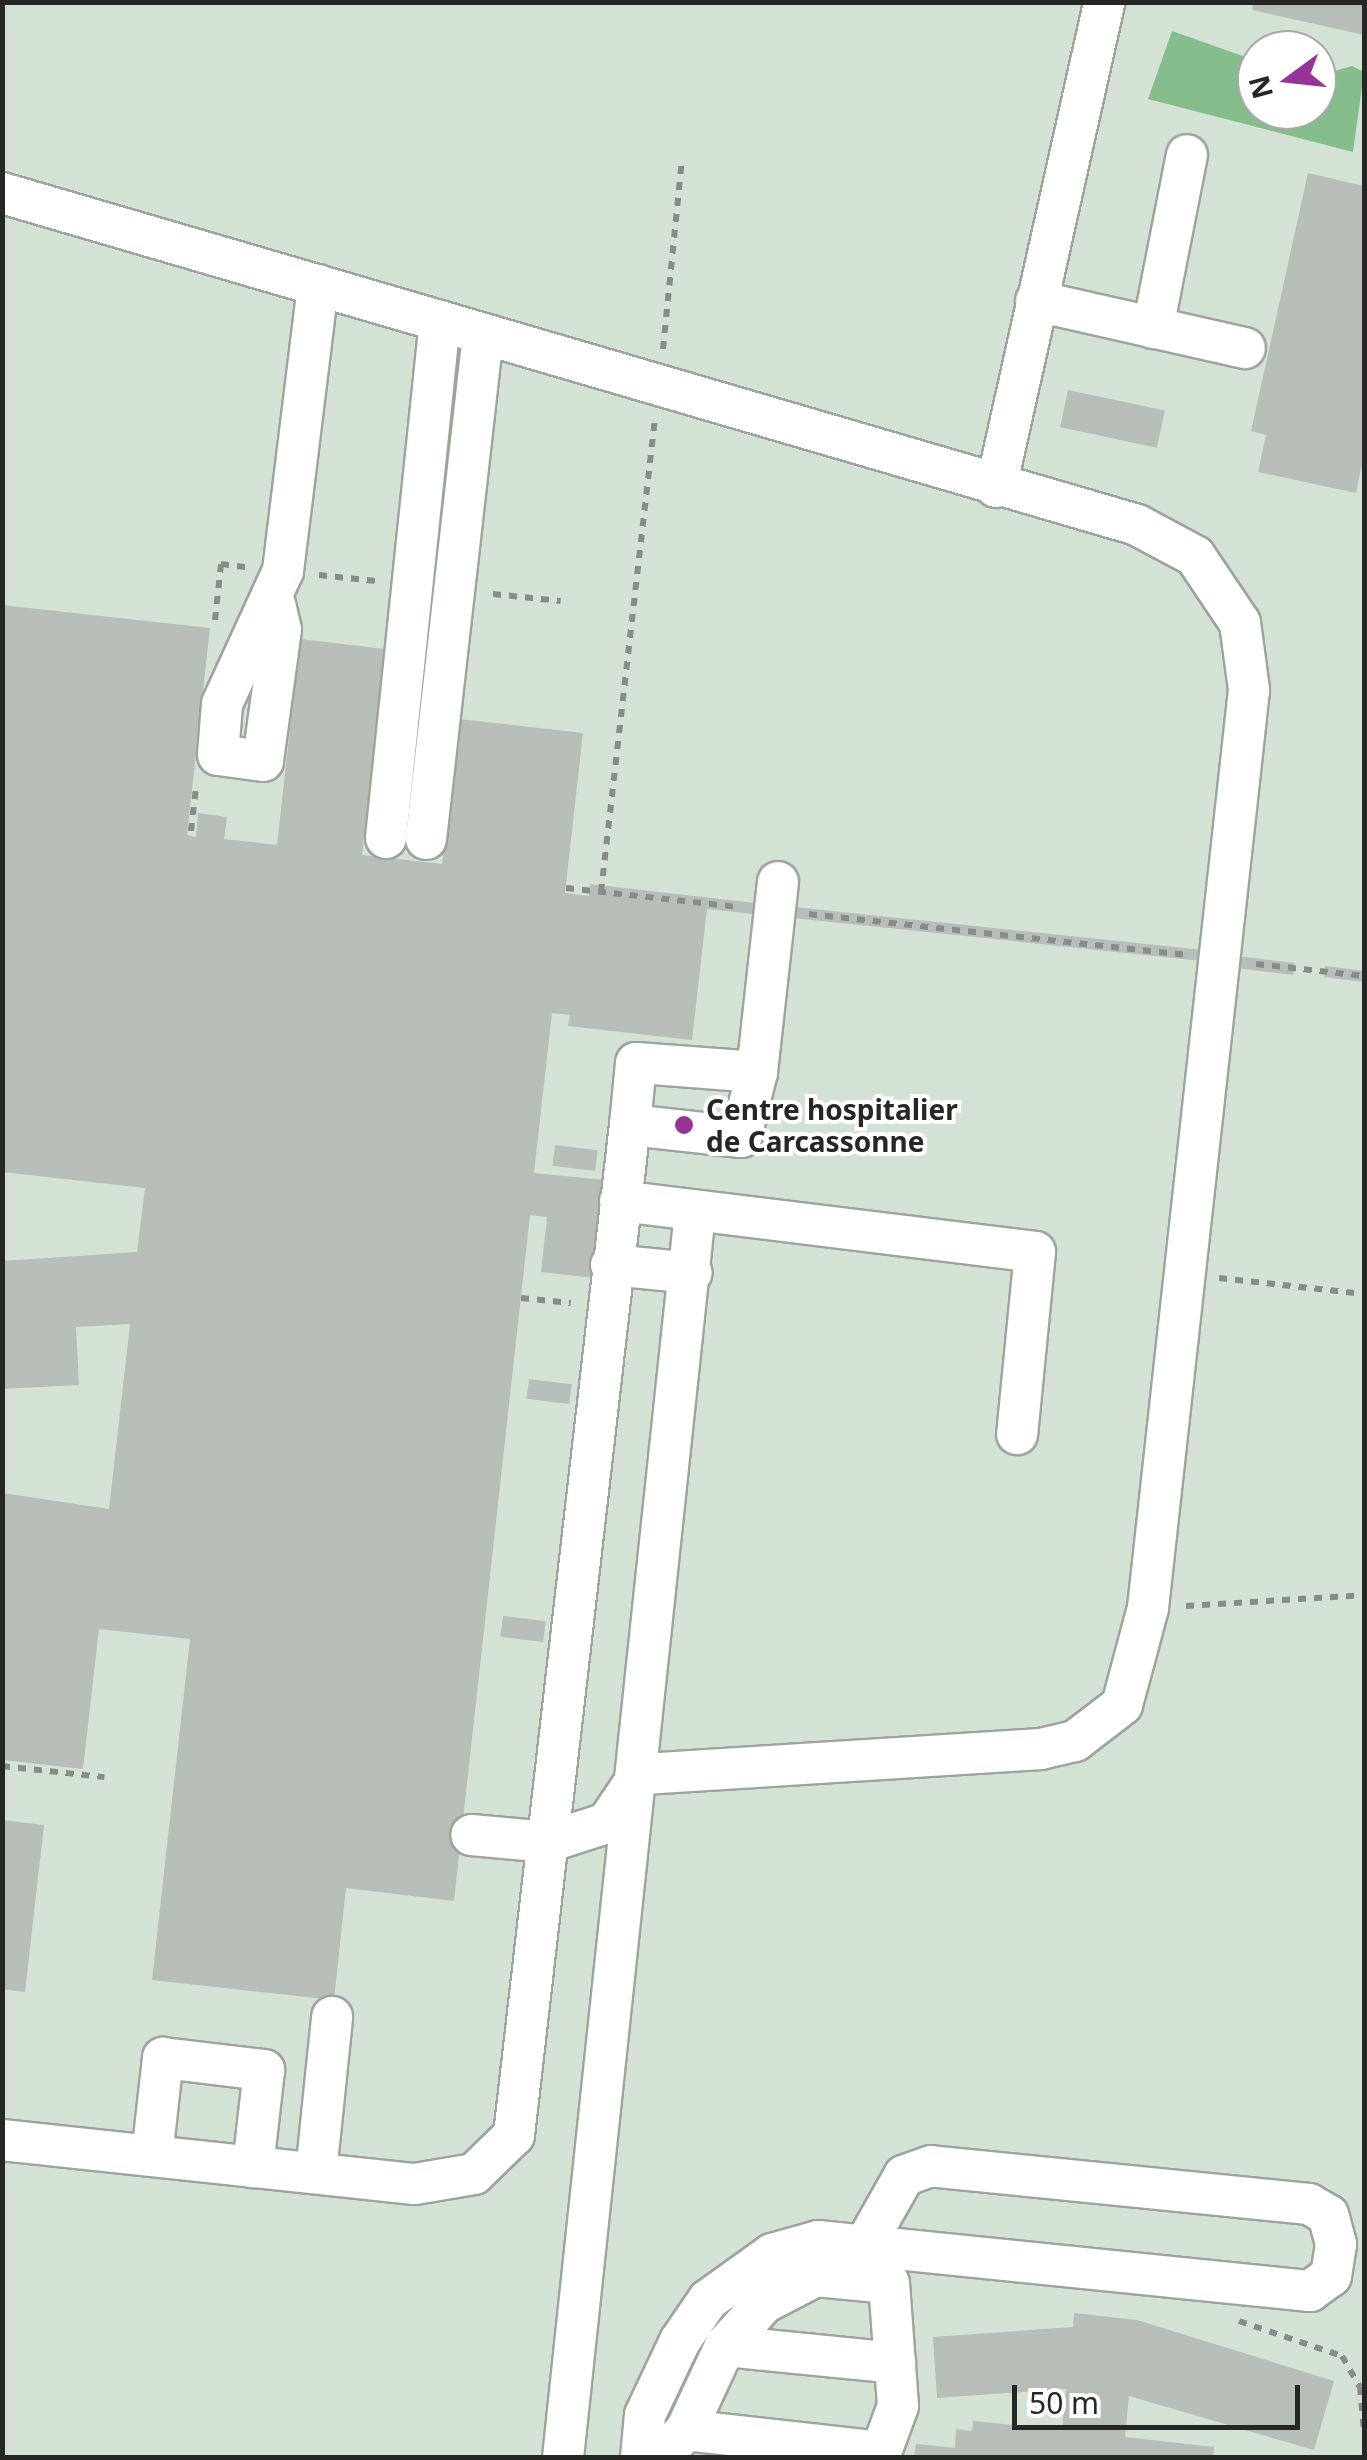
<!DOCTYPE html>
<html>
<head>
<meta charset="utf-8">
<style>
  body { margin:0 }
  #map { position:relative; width:1367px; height:2460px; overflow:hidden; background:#e4ece4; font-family:"Noto Sans",sans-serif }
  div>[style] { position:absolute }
  .built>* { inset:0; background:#d4e2d5 }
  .water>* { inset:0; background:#85bc8b }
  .building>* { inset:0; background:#b6beb7; transform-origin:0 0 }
  .path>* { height:6px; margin-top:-3px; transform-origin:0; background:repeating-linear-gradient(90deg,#878c87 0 8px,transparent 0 16px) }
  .roads { filter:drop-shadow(2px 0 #9ca49d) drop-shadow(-2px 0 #9ca49d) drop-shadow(0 2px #9ca49d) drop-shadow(0 -2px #9ca49d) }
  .minor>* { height:40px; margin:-20px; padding:0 20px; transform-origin:20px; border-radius:20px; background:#fff }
  .dots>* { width:28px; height:28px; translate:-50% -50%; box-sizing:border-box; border:5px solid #fff; border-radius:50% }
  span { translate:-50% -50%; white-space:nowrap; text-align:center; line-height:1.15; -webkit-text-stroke:8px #fff; paint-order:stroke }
  .poi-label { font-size:28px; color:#242724; font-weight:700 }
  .left { translate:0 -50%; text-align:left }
  .frame { position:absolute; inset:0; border:5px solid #242724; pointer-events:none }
  .north { position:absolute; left:1237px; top:30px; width:100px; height:100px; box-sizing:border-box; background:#fff; border:2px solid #a7a9a7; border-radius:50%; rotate:255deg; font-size:28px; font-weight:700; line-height:40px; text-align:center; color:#242724 }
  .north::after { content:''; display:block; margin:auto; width:35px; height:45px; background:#973298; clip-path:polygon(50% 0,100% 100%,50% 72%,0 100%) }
  .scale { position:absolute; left:1012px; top:2385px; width:288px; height:45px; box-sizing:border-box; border:5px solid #242724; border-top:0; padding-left:12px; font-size:30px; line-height:35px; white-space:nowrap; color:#242724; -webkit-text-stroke:8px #fff; paint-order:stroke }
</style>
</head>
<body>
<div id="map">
  <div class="built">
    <i style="clip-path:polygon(evenodd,3px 3px,1364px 3px,1364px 2457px,3px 2458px,3px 3px,1257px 50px,1317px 50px,1317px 110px,1257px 110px,1257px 50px)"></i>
  </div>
  <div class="water">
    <i style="clip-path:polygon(1172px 31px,1257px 61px,1257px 110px,1317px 110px,1317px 76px,1352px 66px,1364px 72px,1353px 152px,1148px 99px)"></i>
  </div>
  <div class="building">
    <i style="clip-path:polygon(1253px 2px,1364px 2px,1364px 35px,1252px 10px)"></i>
    <i style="clip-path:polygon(1308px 173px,1364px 186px,1364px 454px,1356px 493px,1258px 472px,1266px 435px,1251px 431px)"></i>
    <i style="left:1068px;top:390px;width:99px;height:38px;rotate:12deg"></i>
    <i style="clip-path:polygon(2px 605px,210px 628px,187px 835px,196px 837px,198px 813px,227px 817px,224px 839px,277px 845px,300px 639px,385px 649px,362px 855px,442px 864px,458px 719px,583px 733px,565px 893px,589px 896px,590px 884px,764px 904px,763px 915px,707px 909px,692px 1040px,568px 1026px,570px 1015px,552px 1013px,534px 1173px,605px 1180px,594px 1278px,541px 1272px,547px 1217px,530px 1215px,454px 1901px,346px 1888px,334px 2000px,152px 1980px,190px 1639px,99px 1629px,83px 1769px,3px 1760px,3px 1493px,109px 1509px,130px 1324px,76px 1327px,79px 1385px,2px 1389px,2px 1261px,137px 1252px,145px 1188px,2px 1172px)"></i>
    <i style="left:794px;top:907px;width:409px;height:11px;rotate:6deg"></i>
    <i style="left:1237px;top:956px;width:58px;height:12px;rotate:7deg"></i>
    <i style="left:1325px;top:966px;width:39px;height:11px;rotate:7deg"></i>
    <i style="left:555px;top:1145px;width:43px;height:21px;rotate:7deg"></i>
    <i style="left:529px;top:1379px;width:43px;height:20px;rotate:7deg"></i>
    <i style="left:503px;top:1616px;width:43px;height:21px;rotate:7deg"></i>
    <i style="clip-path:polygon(2px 1820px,44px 1825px,25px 1992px,2px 1989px)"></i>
    <i style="clip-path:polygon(1074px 2313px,1137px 2320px,1334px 2381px,1314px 2450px,1129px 2396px,1125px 2437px,1214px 2447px,1213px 2458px,914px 2458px,916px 2444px,955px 2448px,956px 2429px,972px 2431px,973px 2421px,1062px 2430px,1066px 2389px,937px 2398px,933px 2337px,1073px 2327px)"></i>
  </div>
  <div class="path">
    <i style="left:663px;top:349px;width:191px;rotate:-84.3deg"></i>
    <i style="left:319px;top:575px;width:57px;rotate:6deg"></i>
    <i style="left:493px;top:594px;width:68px;rotate:5.9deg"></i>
    <i style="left:215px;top:620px;width:56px;rotate:-83.9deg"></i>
    <i style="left:221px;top:564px;width:26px;rotate:7deg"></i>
    <i style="left:191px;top:831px;width:44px;rotate:-83.5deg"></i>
    <i style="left:566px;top:888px;width:172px;rotate:6.3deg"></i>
    <i style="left:601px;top:892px;width:474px;rotate:-83.5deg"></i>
    <i style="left:809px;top:914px;width:378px;rotate:6.2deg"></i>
    <i style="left:1256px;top:964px;width:109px;rotate:6.3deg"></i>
    <i style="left:1219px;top:1278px;width:146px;rotate:6.3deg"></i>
    <i style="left:521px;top:1298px;width:50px;rotate:5.7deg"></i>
    <i style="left:1186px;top:1606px;width:178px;rotate:-3.5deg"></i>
    <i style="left:2px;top:1766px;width:103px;rotate:6.2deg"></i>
    <i style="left:1239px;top:2321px;width:109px;rotate:18.8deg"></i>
    <i style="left:1342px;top:2356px;width:36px;rotate:60deg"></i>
    <i style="left:1360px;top:2387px;width:44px;rotate:84.8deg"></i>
  </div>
  <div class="roads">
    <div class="minor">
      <i style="left:2px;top:193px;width:1183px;rotate:16.3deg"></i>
      <i style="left:1137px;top:525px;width:66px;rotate:28.1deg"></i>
      <i style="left:1195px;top:556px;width:81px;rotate:56.1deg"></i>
      <i style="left:1240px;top:623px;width:68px;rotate:82.3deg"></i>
      <i style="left:1249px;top:690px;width:924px;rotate:96.28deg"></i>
      <i style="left:1148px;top:1608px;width:100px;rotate:105deg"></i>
      <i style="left:1122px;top:1705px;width:59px;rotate:142.5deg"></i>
      <i style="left:1075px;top:1741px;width:35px;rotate:167deg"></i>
      <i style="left:1041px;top:1749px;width:402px;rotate:176.4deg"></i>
      <i style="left:640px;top:1774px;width:59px;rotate:124deg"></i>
      <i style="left:607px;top:1823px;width:62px;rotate:162.1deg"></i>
      <i style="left:548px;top:1842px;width:77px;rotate:-174.8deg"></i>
      <i style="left:1036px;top:301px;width:214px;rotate:12.7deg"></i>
      <i style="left:1153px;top:328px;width:176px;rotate:-78.9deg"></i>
      <i style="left:996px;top:487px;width:497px;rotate:-77.4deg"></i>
      <i style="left:275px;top:604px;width:26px;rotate:77deg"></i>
      <i style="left:281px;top:629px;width:133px;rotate:97.8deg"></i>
      <i style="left:263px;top:761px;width:45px;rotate:-172.4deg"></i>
      <i style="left:218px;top:755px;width:51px;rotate:-85.5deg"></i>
      <i style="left:222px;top:704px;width:146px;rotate:-65.4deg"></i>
      <i style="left:283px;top:571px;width:288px;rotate:-83deg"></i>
      <i style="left:386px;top:838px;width:520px;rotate:-84.04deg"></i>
      <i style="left:426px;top:839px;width:507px;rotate:-83.55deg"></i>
      <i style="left:757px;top:1072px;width:121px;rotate:-175.7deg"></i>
      <i style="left:636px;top:1063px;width:62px;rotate:95.5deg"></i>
      <i style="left:630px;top:1125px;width:112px;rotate:6.2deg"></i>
      <i style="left:741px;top:1137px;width:67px;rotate:-76.2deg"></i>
      <i style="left:757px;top:1072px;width:191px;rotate:-83.7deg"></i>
      <i style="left:620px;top:1201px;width:418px;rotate:7deg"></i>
      <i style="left:1035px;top:1252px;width:183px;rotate:95.6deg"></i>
      <i style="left:611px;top:1265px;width:81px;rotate:5.6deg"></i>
      <i style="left:2px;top:2140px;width:415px;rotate:6.1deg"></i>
      <i style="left:415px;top:2184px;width:60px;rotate:-9.6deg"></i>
      <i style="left:474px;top:2174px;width:56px;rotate:-44.3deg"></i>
      <i style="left:514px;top:2135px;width:1017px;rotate:-83.45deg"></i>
      <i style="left:152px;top:2156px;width:99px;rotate:-83.6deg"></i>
      <i style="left:163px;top:2058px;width:102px;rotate:6.8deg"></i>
      <i style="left:264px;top:2070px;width:98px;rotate:96.5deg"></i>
      <i style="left:316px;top:2173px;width:157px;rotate:-84.1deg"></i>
      <i style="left:725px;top:2346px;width:171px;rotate:5.7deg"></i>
      <i style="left:563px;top:2458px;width:1253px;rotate:-83.95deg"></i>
      <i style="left:641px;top:2458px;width:43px;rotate:-84.7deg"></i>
      <i style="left:645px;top:2415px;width:82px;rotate:-64.7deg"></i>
      <i style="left:680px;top:2341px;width:50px;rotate:-55.7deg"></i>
      <i style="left:708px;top:2300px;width:79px;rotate:-35.7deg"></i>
      <i style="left:772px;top:2254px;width:48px;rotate:-15.8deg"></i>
      <i style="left:818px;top:2241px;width:495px;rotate:5.8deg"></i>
      <i style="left:1310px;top:2291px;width:26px;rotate:-36deg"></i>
      <i style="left:1331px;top:2276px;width:32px;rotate:-81deg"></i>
      <i style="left:1336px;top:2244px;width:30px;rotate:-105deg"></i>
      <i style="left:1328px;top:2215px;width:22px;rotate:-150deg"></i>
      <i style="left:1309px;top:2204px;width:380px;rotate:-174.3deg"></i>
      <i style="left:931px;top:2166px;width:29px;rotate:160deg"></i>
      <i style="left:904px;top:2176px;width:79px;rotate:119.5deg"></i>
      <i style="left:660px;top:2458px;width:38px;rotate:-47deg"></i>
      <i style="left:686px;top:2430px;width:93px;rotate:-65.1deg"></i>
      <i style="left:725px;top:2346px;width:58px;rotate:-47.8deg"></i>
      <i style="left:764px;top:2303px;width:59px;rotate:-27.4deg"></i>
      <i style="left:816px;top:2276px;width:73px;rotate:5.5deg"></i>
      <i style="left:889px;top:2283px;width:123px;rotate:85.8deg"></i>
      <i style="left:898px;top:2406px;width:49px;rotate:110.3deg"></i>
      <i style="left:881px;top:2452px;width:196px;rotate:-173.6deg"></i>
    </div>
  </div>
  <div class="dots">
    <i style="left:684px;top:1125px;background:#973298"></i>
  </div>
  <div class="poi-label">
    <span class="left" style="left:706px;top:1125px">Centre hospitalier<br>de Carcassonne</span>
  </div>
  <div class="frame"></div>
  <div class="north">N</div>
  <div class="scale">50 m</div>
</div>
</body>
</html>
